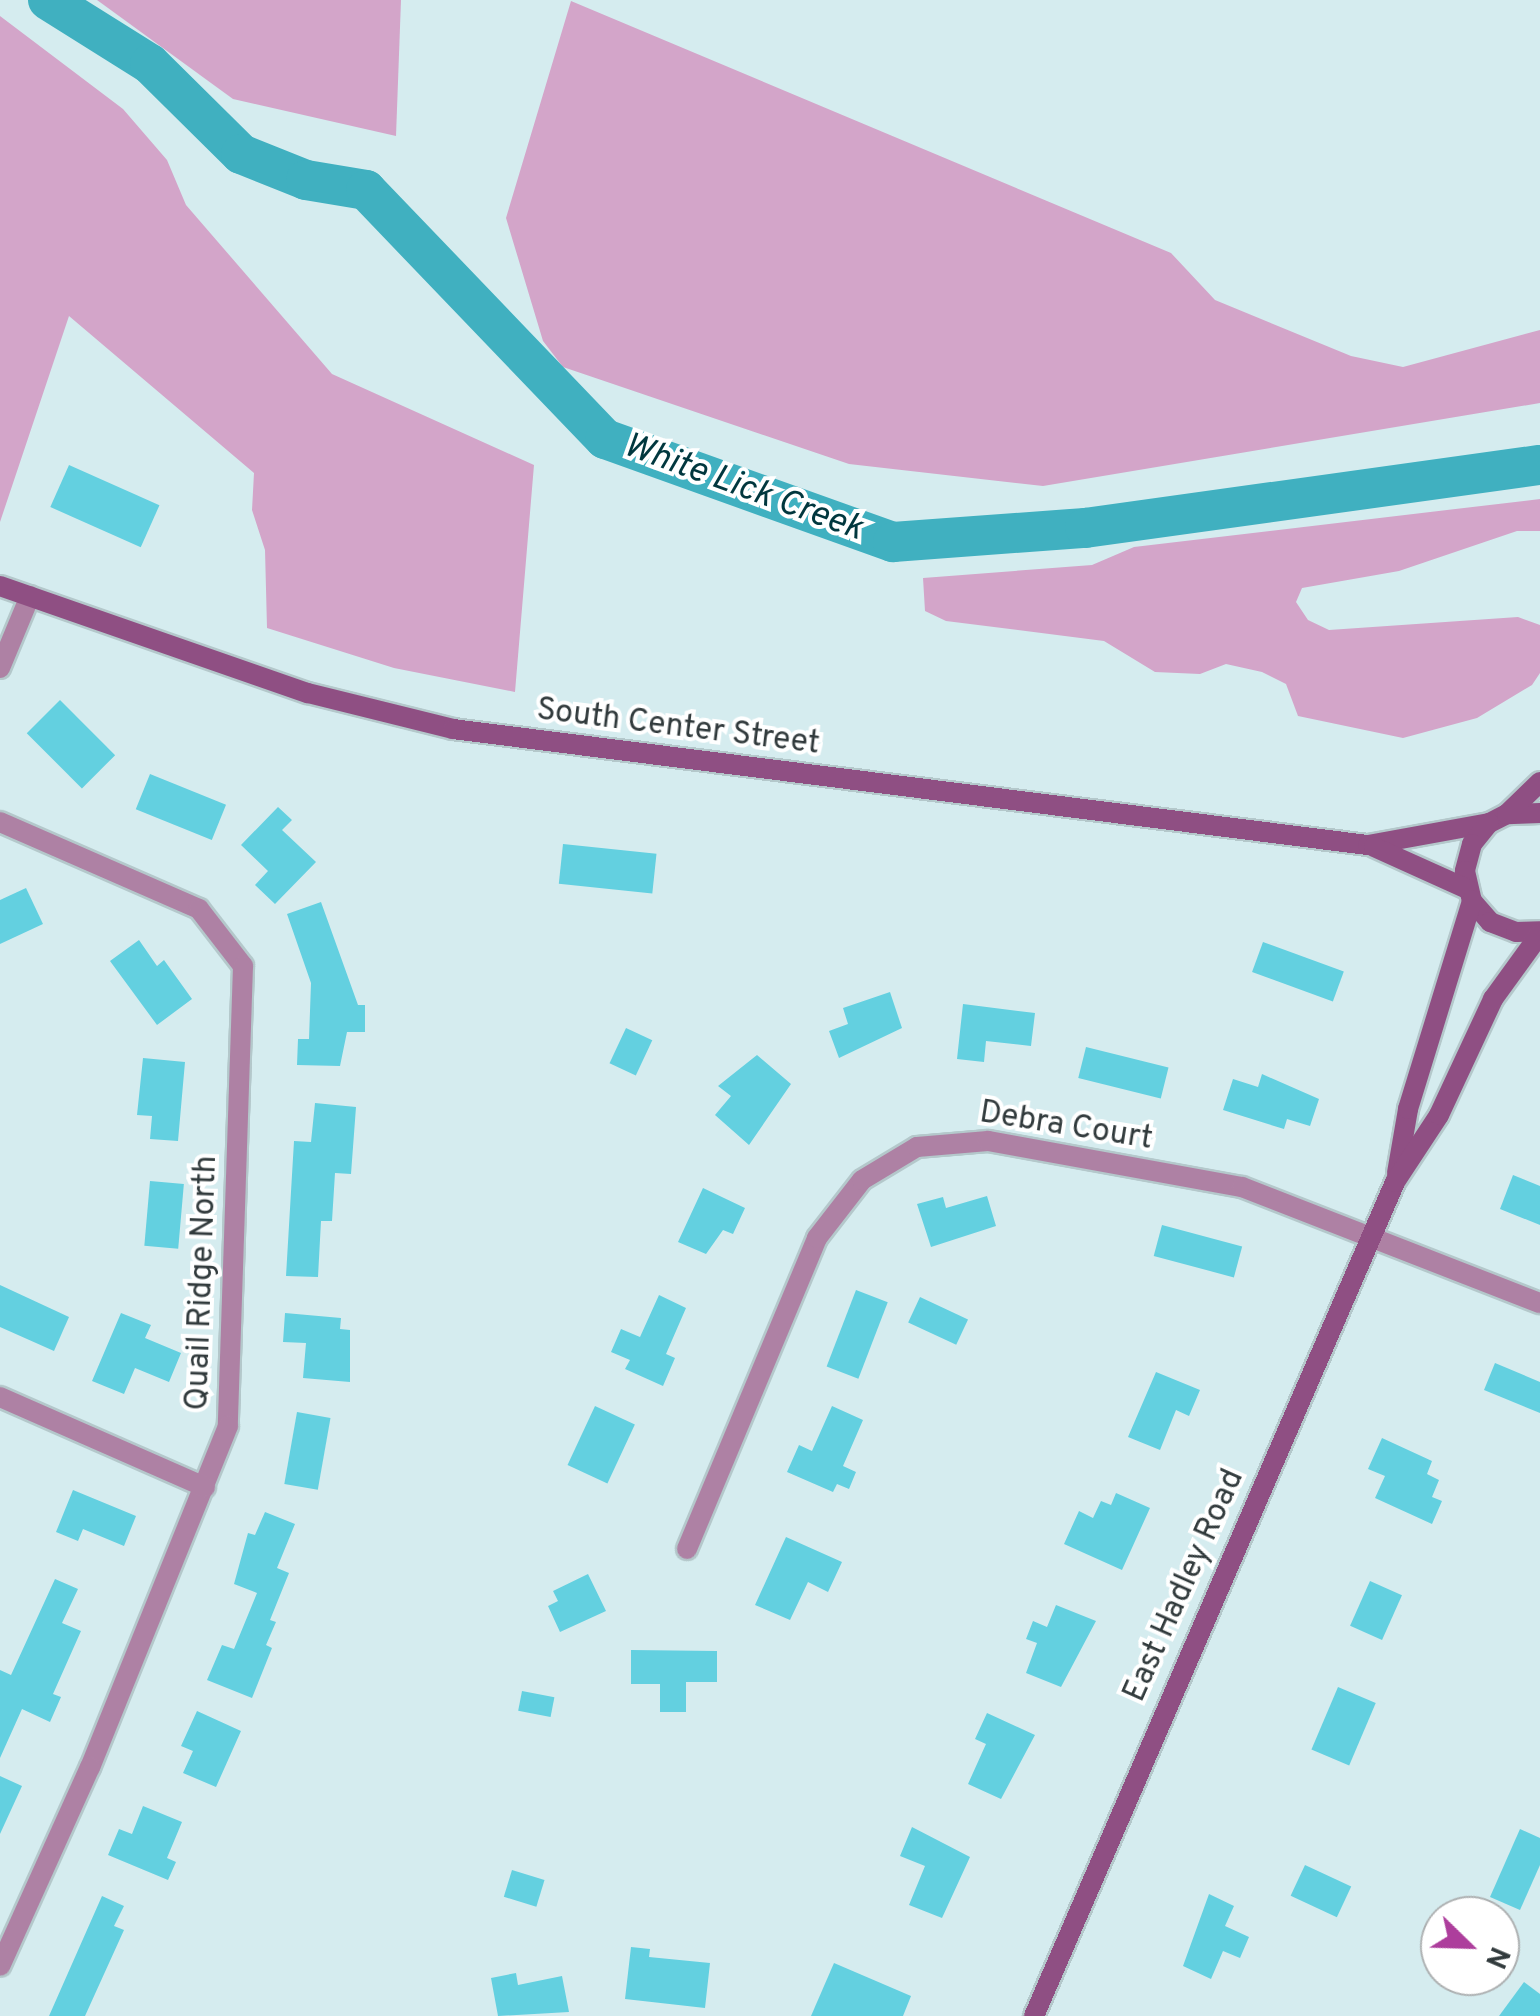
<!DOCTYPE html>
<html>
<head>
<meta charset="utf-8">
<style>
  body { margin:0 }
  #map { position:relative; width:1540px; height:2016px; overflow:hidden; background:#d5ecef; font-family:Overpass,sans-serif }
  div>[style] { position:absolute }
  .green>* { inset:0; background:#d3a5c9 }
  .river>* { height:40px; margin:-20px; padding:0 20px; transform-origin:20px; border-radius:20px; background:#40b0c0 }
  .building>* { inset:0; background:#63d0e0; transform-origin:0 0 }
  .roads { filter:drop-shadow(2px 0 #b4c8cb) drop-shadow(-2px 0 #b4c8cb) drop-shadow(0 2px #b4c8cb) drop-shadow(0 -2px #b4c8cb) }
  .street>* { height:20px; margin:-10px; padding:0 10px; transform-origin:10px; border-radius:10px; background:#ae81a4 }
  .secondary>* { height:20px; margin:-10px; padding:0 10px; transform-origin:10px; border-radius:10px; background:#8f4f83 }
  span { translate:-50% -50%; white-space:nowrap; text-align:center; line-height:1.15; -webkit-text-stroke:8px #fff; paint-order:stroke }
  .street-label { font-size:32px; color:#313a3c }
  .water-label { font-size:35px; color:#01373e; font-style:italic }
  .north { position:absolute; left:1420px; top:1896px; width:100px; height:100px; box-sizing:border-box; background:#fff; border:2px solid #adb0b1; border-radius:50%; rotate:113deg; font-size:28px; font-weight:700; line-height:40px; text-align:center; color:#313a3c }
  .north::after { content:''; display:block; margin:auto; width:35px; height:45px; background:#ad3e9c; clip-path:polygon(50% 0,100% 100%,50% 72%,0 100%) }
</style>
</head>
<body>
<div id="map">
  <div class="green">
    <i style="clip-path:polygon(97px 0,401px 0,396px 136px,233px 99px)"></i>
    <i style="clip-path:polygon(571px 1px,1171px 253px,1215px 300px,1351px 356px,1403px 367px,1540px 330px,1540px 403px,1043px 486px,849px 464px,563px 367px,543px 341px,506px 218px)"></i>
    <i style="clip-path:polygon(0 16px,123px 109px,167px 160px,186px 205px,332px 374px,534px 465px,515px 692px,394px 668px,267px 628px,265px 550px,252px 510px,254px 473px,69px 316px,0 522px)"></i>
    <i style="clip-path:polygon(1540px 499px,1540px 531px,1517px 531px,1399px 571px,1302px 588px,1296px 602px,1308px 620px,1329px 630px,1518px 617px,1540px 625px,1540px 673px,1532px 685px,1477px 718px,1403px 738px,1298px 716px,1286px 684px,1262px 672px,1226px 664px,1200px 674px,1155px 672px,1104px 641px,946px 621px,925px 611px,923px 578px,1092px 565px,1134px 547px)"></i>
  </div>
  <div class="river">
    <i style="left:48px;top:0;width:120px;rotate:32.1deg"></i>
    <i style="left:150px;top:64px;width:128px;rotate:44.7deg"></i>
    <i style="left:241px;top:154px;width:70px;rotate:21.8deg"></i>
    <i style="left:306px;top:180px;width:61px;rotate:9.5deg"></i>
    <i style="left:366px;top:190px;width:345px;rotate:46.2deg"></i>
    <i style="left:605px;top:439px;width:306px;rotate:19.7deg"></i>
    <i style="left:893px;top:542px;width:193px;rotate:-4.2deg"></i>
    <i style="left:1085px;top:528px;width:459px;rotate:-7.9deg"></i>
  </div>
  <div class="building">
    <i style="left:69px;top:465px;width:99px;height:46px;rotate:24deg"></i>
    <i style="left:60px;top:700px;width:78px;height:47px;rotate:45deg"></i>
    <i style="left:150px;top:774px;width:82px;height:38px;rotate:22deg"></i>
    <i style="clip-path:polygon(278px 807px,292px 820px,282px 830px,316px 862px,275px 904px,255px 885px,268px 871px,241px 845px)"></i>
    <i style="left:563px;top:844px;width:94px;height:40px;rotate:6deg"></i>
    <i style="clip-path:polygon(26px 888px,43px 924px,0 944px,0 900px)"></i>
    <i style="clip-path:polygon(321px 902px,358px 1005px,365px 1005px,365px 1032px,347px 1032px,340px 1066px,297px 1065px,298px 1039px,309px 1039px,311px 983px,287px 914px)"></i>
    <i style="clip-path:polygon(139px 940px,157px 966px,164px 960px,192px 999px,157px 1025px,110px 961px)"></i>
    <i style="left:1263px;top:942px;width:86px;height:32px;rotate:20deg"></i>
    <i style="clip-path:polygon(890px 992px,902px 1028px,839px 1058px,829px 1031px,848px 1024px,843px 1008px)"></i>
    <i style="clip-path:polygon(963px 1004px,1035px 1013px,1031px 1046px,986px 1041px,984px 1062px,957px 1059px)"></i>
    <i style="left:626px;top:1028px;width:29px;height:39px;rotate:25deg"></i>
    <i style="left:1086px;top:1047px;width:85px;height:32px;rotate:14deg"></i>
    <i style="clip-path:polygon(757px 1055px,791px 1084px,749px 1145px,715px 1115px,731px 1096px,718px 1086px)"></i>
    <i style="clip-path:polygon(143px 1058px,185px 1062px,178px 1141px,150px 1139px,152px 1116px,137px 1115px)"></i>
    <i style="clip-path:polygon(1262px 1074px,1319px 1099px,1310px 1126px,1287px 1119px,1284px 1129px,1223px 1110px,1233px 1079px,1258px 1087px)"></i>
    <i style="clip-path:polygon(315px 1103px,356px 1107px,351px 1174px,335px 1173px,332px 1221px,321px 1221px,318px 1277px,286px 1276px,294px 1141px,311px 1142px)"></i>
    <i style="clip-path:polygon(1513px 1175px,1540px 1186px,1540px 1225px,1500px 1209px)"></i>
    <i style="left:150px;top:1181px;width:34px;height:65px;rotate:5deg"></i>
    <i style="clip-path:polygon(703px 1188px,745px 1208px,733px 1234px,723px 1230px,706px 1254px,678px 1242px)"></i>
    <i style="clip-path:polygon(987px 1196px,996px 1226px,931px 1247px,917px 1204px,943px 1197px,946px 1208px)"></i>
    <i style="left:1162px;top:1225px;width:83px;height:32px;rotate:15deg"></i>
    <i style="clip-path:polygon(0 1285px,69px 1317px,54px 1351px,0 1327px)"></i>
    <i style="left:856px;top:1290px;width:34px;height:82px;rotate:21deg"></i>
    <i style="clip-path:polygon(659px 1295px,686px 1308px,666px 1354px,675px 1358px,663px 1386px,625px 1369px,630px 1360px,611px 1352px,621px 1329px,640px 1337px)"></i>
    <i style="left:920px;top:1297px;width:53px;height:28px;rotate:25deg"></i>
    <i style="clip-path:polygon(121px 1313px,151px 1325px,145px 1338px,181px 1353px,169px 1382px,135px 1368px,124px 1394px,92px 1381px)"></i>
    <i style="clip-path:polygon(285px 1313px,341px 1318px,340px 1329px,350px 1330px,350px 1382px,303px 1378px,306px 1343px,283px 1342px)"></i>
    <i style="clip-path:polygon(1495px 1363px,1540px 1382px,1540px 1413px,1484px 1390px)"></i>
    <i style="clip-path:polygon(1156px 1372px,1200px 1390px,1189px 1416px,1176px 1410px,1160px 1450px,1128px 1437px)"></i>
    <i style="left:595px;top:1406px;width:44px;height:65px;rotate:25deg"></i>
    <i style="clip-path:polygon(832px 1406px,863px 1420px,843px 1466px,856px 1472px,849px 1489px,837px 1484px,833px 1492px,787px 1472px,799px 1445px,812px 1451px)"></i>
    <i style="left:297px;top:1412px;width:34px;height:73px;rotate:10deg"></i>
    <i style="clip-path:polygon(1382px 1438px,1432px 1461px,1427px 1474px,1439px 1480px,1432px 1497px,1442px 1501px,1432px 1524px,1375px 1498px,1385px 1476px,1368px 1469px)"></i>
    <i style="clip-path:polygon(73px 1490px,136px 1516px,124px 1546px,83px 1529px,78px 1541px,56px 1532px)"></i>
    <i style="clip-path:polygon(1116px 1493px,1150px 1508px,1122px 1570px,1064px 1544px,1079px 1511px,1093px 1518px,1101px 1501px,1111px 1505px)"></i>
    <i style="clip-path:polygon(265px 1512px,295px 1524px,277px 1568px,289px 1573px,270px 1620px,276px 1622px,266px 1645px,272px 1648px,252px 1698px,207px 1680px,222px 1645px,234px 1649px,257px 1593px,234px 1584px,248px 1533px,255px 1535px)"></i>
    <i style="clip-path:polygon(786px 1537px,842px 1562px,828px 1592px,808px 1582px,790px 1620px,755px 1605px)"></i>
    <i style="clip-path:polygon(588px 1574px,606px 1611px,560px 1632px,548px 1606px,558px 1601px,553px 1591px)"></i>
    <i style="clip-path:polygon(55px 1579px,78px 1589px,62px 1623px,81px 1631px,53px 1694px,61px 1697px,50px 1722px,22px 1709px,0 1758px,0 1670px,11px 1675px)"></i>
    <i style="left:1370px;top:1581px;width:35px;height:49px;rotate:24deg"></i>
    <i style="clip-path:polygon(1056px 1605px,1096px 1621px,1061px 1687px,1026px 1673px,1037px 1643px,1026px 1639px,1033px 1621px,1047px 1627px)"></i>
    <i style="clip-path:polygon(631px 1650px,717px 1651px,717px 1682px,686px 1682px,686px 1712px,660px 1712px,660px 1684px,631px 1684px)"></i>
    <i style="left:1338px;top:1687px;width:41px;height:68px;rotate:23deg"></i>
    <i style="left:522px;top:1691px;width:33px;height:20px;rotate:11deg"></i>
    <i style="clip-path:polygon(197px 1711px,241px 1731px,216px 1787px,183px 1773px,193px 1751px,181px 1746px)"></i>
    <i style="clip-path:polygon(987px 1713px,1035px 1735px,1001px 1799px,968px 1784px,986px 1744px,975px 1739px)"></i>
    <i style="clip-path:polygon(0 1776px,22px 1786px,0 1834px)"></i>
    <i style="clip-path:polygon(143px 1806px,182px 1822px,167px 1858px,176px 1862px,168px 1880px,108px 1855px,119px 1829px,132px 1834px)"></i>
    <i style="clip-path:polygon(912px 1827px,970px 1857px,942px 1918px,909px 1905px,925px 1866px,900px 1856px)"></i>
    <i style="clip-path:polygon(1520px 1829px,1540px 1838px,1540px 1865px,1520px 1910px,1490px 1897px)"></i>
    <i style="left:1305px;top:1865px;width:51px;height:34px;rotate:25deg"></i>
    <i style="left:512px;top:1870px;width:34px;height:28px;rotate:17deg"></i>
    <i style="clip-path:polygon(1209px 1894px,1234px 1906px,1225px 1926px,1249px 1937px,1240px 1958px,1223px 1951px,1211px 1979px,1183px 1966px)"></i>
    <i style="clip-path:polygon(102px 1896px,124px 1906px,114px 1926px,124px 1930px,85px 2016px,49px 2016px)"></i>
    <i style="clip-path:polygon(631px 1947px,650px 1949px,649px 1957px,710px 1963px,705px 2008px,625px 1999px)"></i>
    <i style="clip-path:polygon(834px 1963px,911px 1996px,903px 2016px,811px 2016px)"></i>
    <i style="clip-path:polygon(516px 1973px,518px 1985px,562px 1976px,569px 2012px,498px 2016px,491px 1978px)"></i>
    <i style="clip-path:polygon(1524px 1982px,1540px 1994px,1540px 2016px,1499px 2016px)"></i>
  </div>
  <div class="roads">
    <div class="street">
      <i style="left:0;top:668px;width:78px;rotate:-67.4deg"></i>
      <i style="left:0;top:822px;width:217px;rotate:23.6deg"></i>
      <i style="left:199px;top:909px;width:72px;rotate:52.3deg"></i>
      <i style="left:243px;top:966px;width:460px;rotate:91.9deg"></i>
      <i style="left:228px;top:1426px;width:368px;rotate:112deg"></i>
      <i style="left:90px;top:1767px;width:218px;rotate:114.3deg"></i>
      <i style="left:0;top:1397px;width:224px;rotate:23.7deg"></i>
      <i style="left:687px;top:1549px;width:337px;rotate:-67.3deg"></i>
      <i style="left:817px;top:1238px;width:73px;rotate:-52.2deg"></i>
      <i style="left:862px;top:1180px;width:64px;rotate:-31deg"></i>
      <i style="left:917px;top:1147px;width:71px;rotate:-4.8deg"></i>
      <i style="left:988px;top:1141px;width:258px;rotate:10.3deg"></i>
      <i style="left:1242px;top:1187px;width:320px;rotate:21.3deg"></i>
    </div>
    <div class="secondary">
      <i style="left:0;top:586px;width:326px;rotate:19.2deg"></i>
      <i style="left:308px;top:693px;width:149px;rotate:13.9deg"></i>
      <i style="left:453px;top:729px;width:922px;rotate:7.23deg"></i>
      <i style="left:1368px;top:845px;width:123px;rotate:-10.3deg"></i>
      <i style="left:1540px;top:813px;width:33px;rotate:178deg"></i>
      <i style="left:1507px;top:814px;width:20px;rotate:153deg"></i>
      <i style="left:1489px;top:823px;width:27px;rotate:129deg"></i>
      <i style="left:1472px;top:844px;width:28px;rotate:105deg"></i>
      <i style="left:1465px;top:871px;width:31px;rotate:77deg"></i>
      <i style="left:1472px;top:901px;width:28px;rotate:49deg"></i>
      <i style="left:1490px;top:922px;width:28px;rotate:21deg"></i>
      <i style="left:1516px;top:932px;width:24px;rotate:-2deg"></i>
      <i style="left:1507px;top:814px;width:46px;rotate:-44.1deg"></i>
      <i style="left:1374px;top:847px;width:102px;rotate:24.3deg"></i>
      <i style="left:1397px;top:1173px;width:65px;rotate:-80.2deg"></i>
      <i style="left:1408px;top:1109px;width:218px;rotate:-72.9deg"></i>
      <i style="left:1034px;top:2016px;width:909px;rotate:-66.59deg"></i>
      <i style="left:1395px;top:1182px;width:80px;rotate:-56.7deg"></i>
      <i style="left:1439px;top:1115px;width:128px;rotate:-65deg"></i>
      <i style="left:1493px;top:999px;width:80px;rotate:-54.1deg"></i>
    </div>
  </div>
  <div class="street-label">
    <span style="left:678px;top:728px;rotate:7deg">South Center Street</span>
    <span style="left:1066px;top:1127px;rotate:9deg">Debra Court</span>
    <span style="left:203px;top:1283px;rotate:-88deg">Quail Ridge North</span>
    <span style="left:1185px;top:1586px;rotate:-66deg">East Hadley Road</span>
  </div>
  <div class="water-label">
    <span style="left:743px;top:488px;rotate:20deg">White Lick Creek</span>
  </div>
  <div class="north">N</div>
</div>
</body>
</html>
